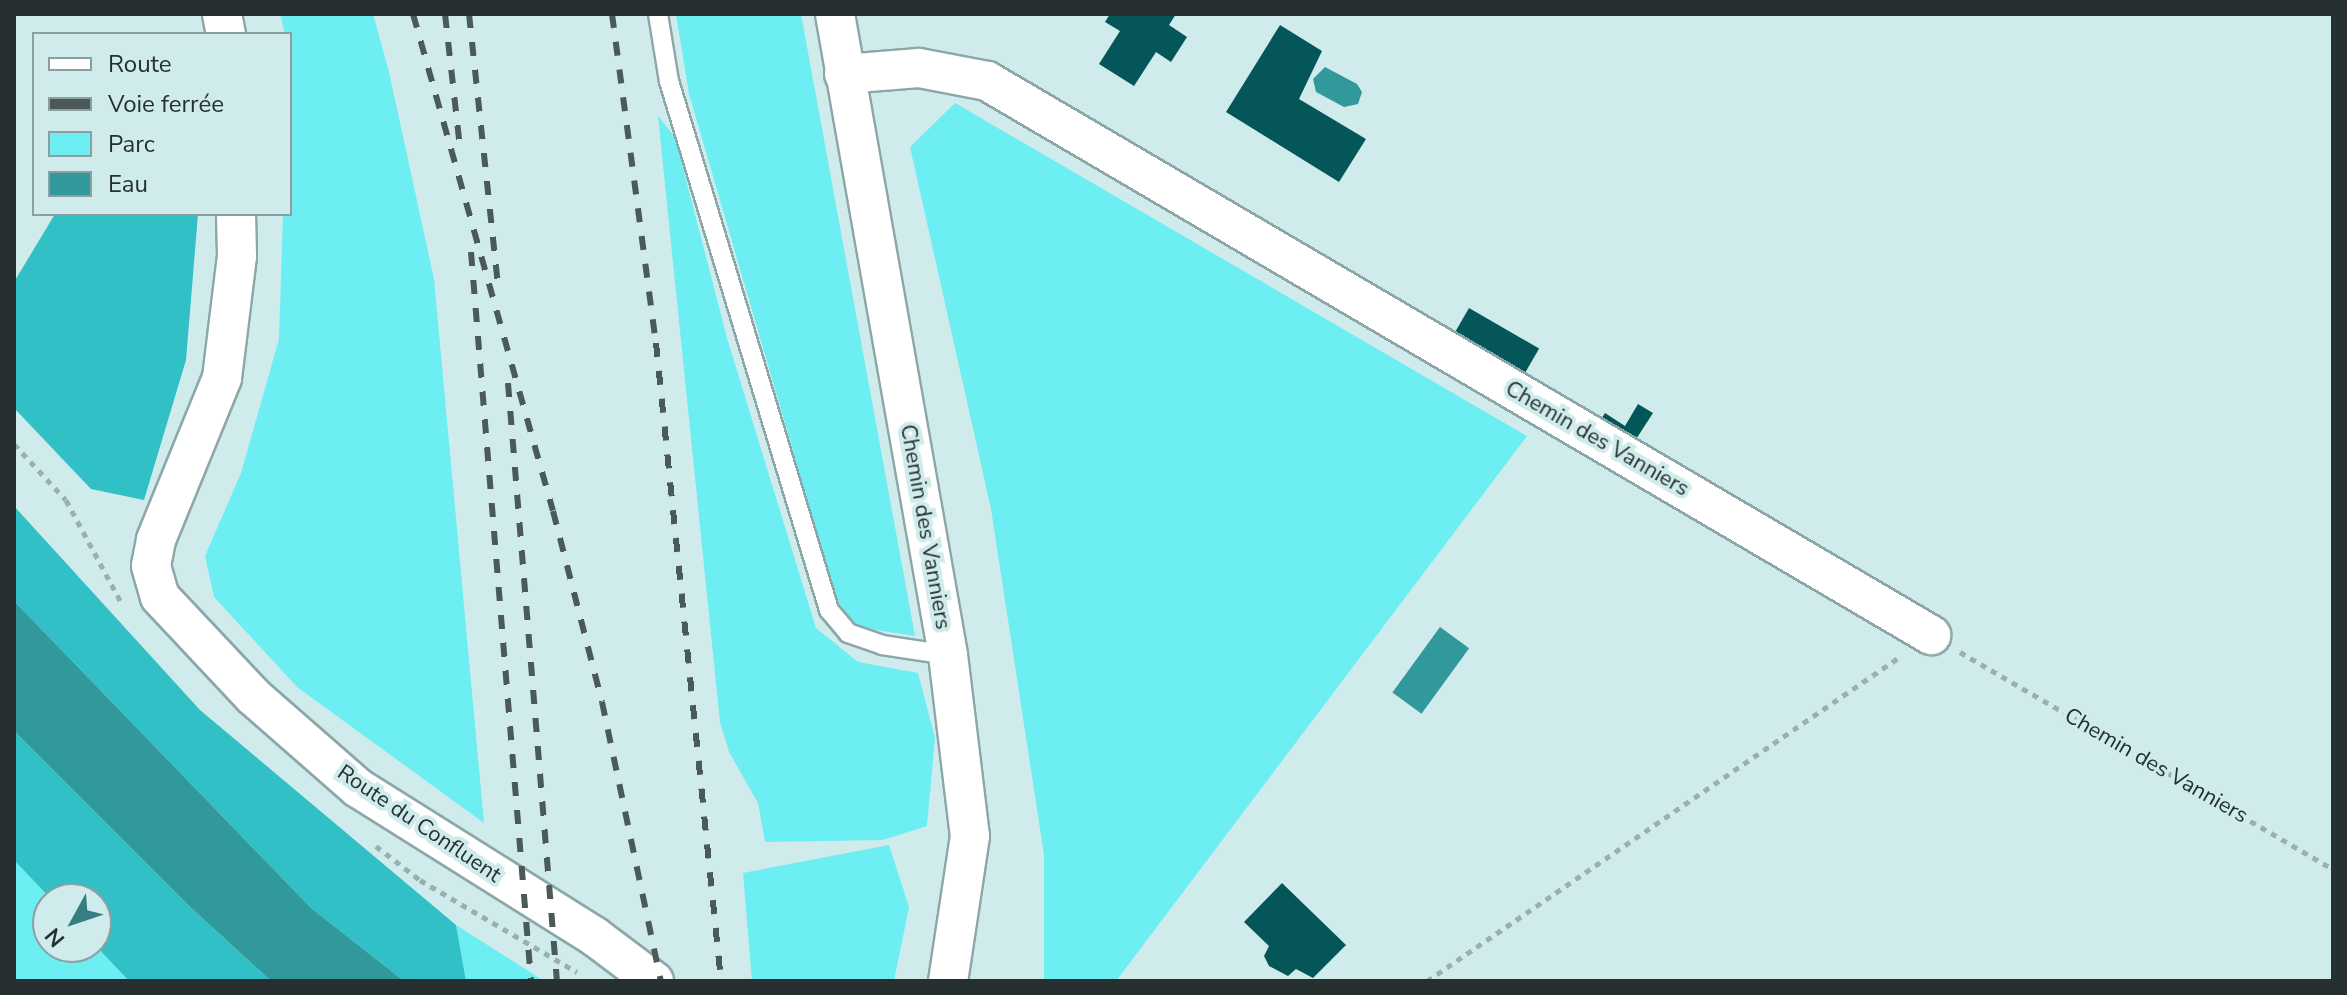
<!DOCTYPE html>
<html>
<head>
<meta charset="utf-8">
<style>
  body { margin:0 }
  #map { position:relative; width:2347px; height:995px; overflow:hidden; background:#d0ebec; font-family:"Nunito Sans",sans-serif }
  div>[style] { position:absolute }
  .green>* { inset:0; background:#6deef2 }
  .forest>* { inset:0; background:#31c0c5 }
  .water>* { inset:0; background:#31989c; transform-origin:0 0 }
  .building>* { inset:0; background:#045659; transform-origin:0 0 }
  .path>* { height:5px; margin-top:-2.5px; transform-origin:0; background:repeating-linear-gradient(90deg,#99afb0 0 6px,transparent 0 12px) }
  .roads { filter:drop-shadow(2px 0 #8da7a8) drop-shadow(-2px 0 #8da7a8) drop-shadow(0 2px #8da7a8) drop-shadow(0 -2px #8da7a8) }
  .lane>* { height:18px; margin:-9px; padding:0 9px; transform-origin:9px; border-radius:9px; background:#fff }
  .street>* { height:38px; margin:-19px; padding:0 19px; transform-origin:19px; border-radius:19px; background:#fff }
  .rail>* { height:6px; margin-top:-3px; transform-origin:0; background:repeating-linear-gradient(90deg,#4b5959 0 14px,transparent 0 28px) }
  span { translate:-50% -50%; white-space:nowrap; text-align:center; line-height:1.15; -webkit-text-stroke:8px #d0ebec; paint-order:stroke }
  .street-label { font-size:22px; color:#263030 }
  .frame { position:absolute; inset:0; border:16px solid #263030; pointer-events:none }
  .legend { position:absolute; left:32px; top:32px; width:260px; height:184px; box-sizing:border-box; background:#d0ebec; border:2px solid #8ca0a1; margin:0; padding:10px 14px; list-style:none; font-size:24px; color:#263030 }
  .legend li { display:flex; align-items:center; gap:16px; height:40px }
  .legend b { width:40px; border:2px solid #8ca0a1 }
  .north { position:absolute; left:32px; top:883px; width:80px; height:80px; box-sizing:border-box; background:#d0ebec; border:2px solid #8ca0a1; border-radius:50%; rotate:230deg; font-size:22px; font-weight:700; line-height:32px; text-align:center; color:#263030 }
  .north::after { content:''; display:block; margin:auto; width:28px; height:36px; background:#357e81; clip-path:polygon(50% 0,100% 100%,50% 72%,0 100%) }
</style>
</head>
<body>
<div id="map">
  <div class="green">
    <i style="clip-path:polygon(280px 14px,373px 14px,389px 72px,434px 279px,484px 823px,297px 687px,214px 597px,205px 556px,241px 473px,279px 339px,283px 214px,290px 214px,291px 59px,290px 34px,285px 34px)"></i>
    <i style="clip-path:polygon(676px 14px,801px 14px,915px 636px,856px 627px,836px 598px,689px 94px)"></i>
    <i style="clip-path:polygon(955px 103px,1527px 436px,1116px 981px,1044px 981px,1044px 855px,991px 509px,910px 147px)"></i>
    <i style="clip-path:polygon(658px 116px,675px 137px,727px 338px,816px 628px,858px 662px,918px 673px,935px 738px,927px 826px,883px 840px,765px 842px,758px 803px,729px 752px,720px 722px)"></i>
    <i style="clip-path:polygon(889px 845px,909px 907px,894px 981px,752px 981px,743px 873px)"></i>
    <i style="clip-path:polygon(14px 860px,51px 899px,48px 947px,96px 946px,129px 981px,14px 981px)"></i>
    <i style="clip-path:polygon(456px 925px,544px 981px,466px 981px)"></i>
  </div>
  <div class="forest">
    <i style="clip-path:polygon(55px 214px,198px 214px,186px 360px,144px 500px,91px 489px,14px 408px,14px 282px)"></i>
    <i style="clip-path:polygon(14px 506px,200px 710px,456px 925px,466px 981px,404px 981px,311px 908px,14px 601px)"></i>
    <i style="clip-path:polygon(14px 731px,188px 905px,271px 981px,129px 981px,96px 946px,96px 899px,51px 899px,14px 860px)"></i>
  </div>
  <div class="water">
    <i style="clip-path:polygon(1325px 67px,1357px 84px,1362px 92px,1358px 104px,1344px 107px,1316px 92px,1313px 79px)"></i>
    <i style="clip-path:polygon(14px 601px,311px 908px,404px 981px,271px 981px,188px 905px,14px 731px)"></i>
    <i style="left:1440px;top:627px;width:36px;height:81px;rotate:36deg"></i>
  </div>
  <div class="building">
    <i style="clip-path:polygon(1110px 14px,1176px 14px,1169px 25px,1187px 37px,1171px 62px,1156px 52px,1134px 86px,1099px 64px,1120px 31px,1105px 22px)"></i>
    <i style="clip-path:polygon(1280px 25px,1322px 51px,1299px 99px,1366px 139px,1339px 182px,1226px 112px)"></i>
    <i style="left:1469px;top:308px;width:81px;height:35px;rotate:30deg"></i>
    <i style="clip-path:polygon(1638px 404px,1653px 413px,1631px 447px,1597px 426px,1605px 413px,1625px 426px)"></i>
    <i style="clip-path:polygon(1282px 883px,1346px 945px,1313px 978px,1296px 969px,1288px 976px,1269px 966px,1264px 956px,1269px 946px,1244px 922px)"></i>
  </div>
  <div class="path">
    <i style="left:14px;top:444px;width:76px;rotate:47.1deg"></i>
    <i style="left:66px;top:500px;width:116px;rotate:61.7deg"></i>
    <i style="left:1960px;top:652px;width:432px;rotate:30.2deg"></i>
    <i style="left:376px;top:846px;width:56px;rotate:37.7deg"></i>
    <i style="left:420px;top:880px;width:182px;rotate:30.4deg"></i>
    <i style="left:1427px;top:981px;width:571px;rotate:-34.44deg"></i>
  </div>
  <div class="roads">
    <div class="lane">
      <i style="left:658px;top:14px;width:68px;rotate:80.7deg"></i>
      <i style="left:669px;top:81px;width:553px;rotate:73.17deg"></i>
      <i style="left:829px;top:610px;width:30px;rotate:50deg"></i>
      <i style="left:848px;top:633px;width:36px;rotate:19deg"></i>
      <i style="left:882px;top:645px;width:67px;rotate:8.6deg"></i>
    </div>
    <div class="street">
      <i style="left:222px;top:14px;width:20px;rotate:79deg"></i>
      <i style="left:835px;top:14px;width:651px;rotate:80deg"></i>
      <i style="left:948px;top:655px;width:182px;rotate:83.1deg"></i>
      <i style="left:970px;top:836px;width:147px;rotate:98.6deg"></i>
      <i style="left:844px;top:74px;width:75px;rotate:-4.6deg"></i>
      <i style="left:919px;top:68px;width:69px;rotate:10.8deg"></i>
      <i style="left:987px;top:81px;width:1095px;rotate:30.41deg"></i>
      <i style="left:236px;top:214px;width:42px;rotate:88.6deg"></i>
      <i style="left:237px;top:256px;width:123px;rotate:97deg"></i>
      <i style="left:222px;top:378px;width:175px;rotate:112.2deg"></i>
      <i style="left:156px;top:540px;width:26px;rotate:101deg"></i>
      <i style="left:151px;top:566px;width:32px;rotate:74deg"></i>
      <i style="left:160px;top:597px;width:137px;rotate:46.8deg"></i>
      <i style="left:254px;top:697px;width:138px;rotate:41.2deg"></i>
      <i style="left:358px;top:788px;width:279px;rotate:32.1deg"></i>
      <i style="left:594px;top:936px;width:75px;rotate:36.9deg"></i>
    </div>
  </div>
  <div class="rail">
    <i style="left:413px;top:14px;width:516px;rotate:74.27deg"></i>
    <i style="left:553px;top:511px;width:197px;rotate:75.6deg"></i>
    <i style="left:602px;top:702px;width:285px;rotate:78.1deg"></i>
    <i style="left:445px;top:14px;width:135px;rotate:83.6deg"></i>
    <i style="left:469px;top:14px;width:272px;rotate:83.9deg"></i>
    <i style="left:612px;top:14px;width:332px;rotate:82.4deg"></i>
    <i style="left:656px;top:343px;width:641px;rotate:84.18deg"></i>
    <i style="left:471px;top:252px;width:731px;rotate:85.29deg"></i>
    <i style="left:508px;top:383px;width:600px;rotate:85.32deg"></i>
  </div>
  <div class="street-label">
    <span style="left:1597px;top:439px;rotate:30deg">Chemin des Vanniers</span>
    <span style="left:925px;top:527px;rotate:80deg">Chemin des Vanniers</span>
    <span style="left:2156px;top:766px;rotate:30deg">Chemin des Vanniers</span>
    <span style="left:419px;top:824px;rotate:34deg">Route du Confluent</span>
  </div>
  <div class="frame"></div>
  <ul class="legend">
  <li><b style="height:10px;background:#fff"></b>Route</li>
  <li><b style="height:10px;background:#4b5959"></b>Voie ferrée</li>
  <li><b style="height:22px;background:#6deef2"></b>Parc</li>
  <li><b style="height:22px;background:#31989c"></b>Eau</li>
  </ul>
  <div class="north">N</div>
</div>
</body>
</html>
